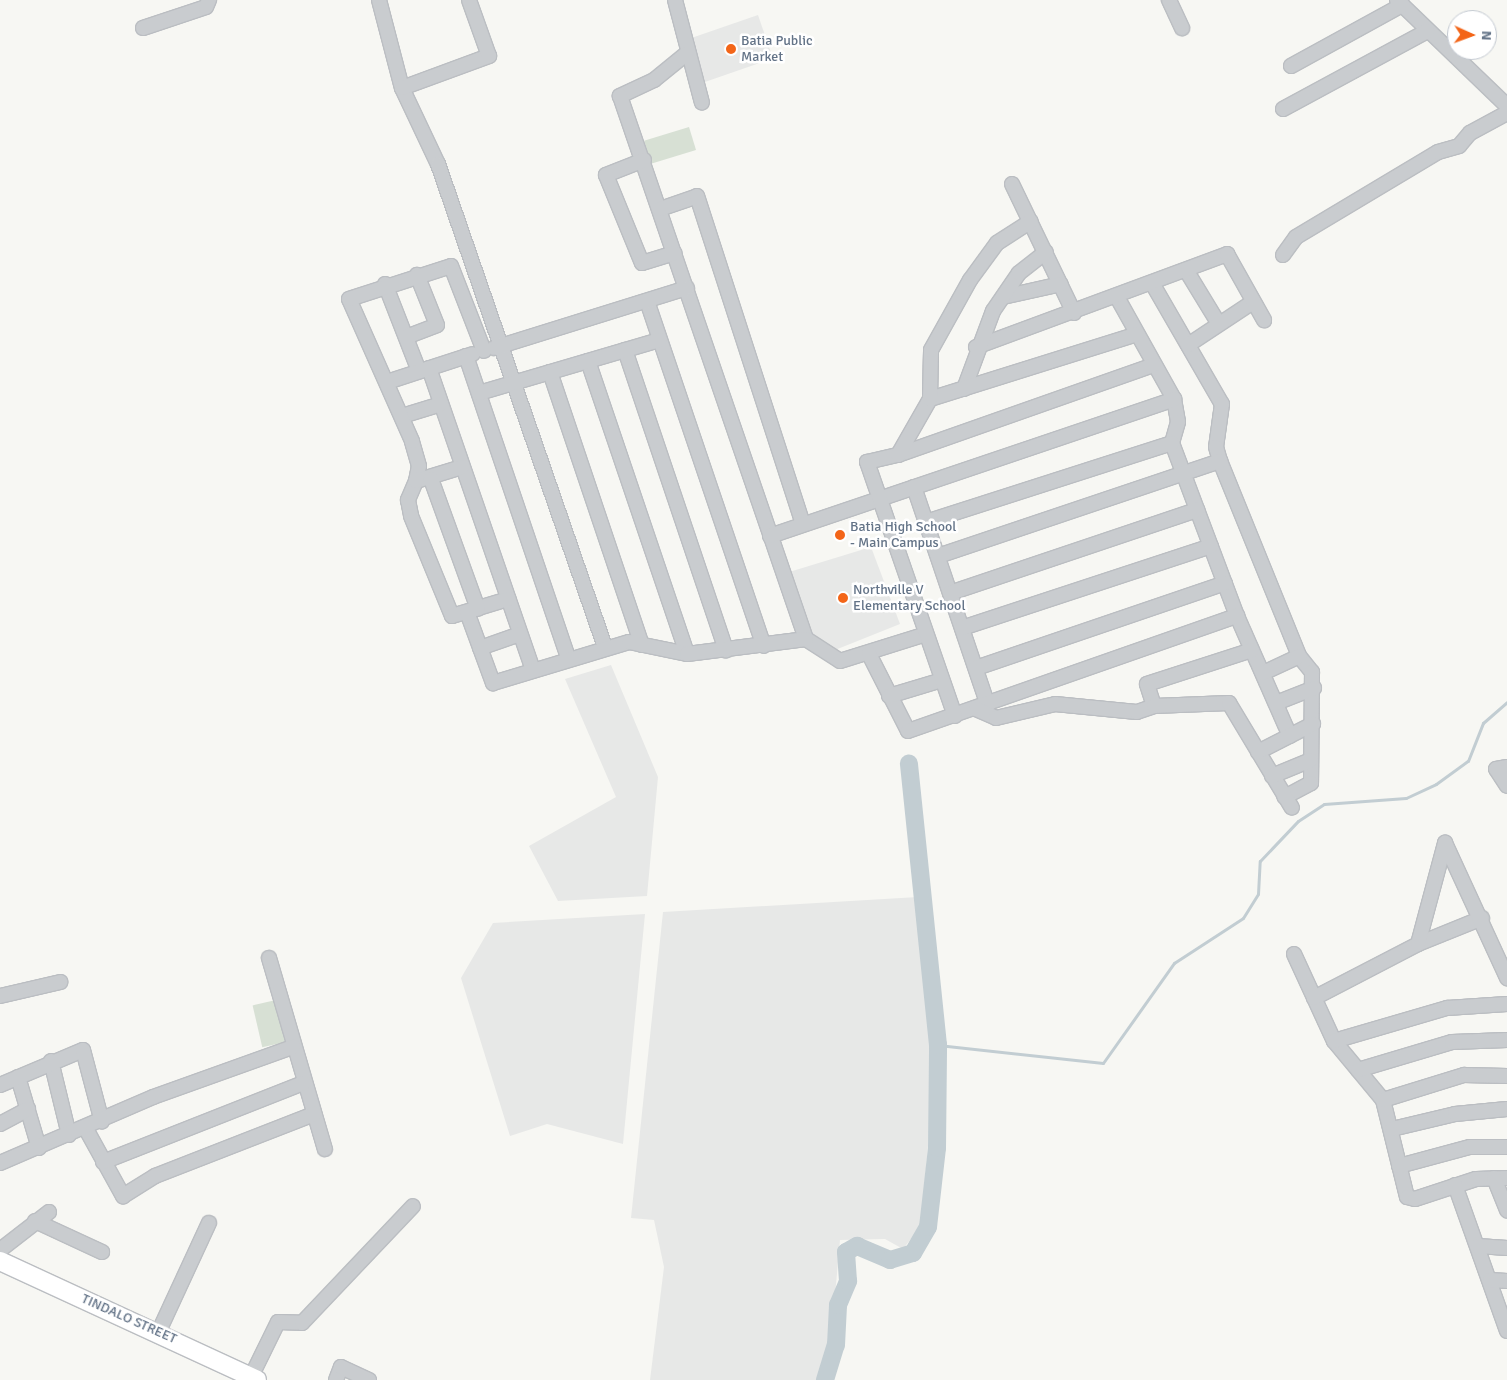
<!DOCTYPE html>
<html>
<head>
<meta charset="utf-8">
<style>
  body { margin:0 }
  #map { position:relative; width:1507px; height:1380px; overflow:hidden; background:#f7f7f3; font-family:Signika,sans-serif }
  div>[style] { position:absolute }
  .built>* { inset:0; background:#e7e8e7; transform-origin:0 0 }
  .green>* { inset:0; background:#d7e0d4; transform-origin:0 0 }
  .stream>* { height:3px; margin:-1.5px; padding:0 1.5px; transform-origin:1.5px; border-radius:1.5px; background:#c2cdd2 }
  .river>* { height:18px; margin:-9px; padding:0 9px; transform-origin:9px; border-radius:9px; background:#c2cdd2 }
  .roads { filter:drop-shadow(1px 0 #bbbec2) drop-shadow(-1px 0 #bbbec2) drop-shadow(0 1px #bbbec2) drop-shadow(0 -1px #bbbec2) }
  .minor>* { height:14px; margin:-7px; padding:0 7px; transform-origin:7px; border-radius:7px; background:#c9cccf }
  .major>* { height:18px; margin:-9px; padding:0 9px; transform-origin:9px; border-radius:9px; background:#fff }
  .dots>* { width:14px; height:14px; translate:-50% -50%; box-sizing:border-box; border:2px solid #fff; border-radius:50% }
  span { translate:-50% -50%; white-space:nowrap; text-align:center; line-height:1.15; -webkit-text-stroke:5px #fff; paint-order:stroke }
  .poi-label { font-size:14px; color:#637387 }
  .left { translate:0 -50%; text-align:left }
  .street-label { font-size:14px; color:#637387 }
  .north { position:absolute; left:1447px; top:10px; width:50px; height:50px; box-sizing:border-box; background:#fff; border:1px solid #c1c7cf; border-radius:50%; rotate:92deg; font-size:14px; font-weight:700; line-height:20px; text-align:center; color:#637387 }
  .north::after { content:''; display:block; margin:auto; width:18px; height:22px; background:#f36518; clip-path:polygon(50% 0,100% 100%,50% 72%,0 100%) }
</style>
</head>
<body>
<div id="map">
  <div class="built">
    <i style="left:758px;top:15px;width:46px;height:72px;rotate:71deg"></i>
    <i style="clip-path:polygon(871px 547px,900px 624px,830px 652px,806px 631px,786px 573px)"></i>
    <i style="clip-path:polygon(611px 665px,658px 777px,647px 896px,558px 901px,529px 846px,616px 797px,565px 679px)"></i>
    <i style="clip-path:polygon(918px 897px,936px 1053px,921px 1226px,903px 1249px,885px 1239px,840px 1240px,831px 1340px,818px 1380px,650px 1380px,664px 1267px,654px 1220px,631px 1218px,663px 912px)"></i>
    <i style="clip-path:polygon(645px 914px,623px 1144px,547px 1124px,510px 1136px,461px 978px,493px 923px)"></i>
  </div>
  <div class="green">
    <i style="left:689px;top:127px;width:24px;height:47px;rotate:73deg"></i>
    <i style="left:276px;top:1000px;width:43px;height:24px;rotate:77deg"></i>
  </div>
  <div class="stream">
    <i style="left:938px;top:1045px;width:166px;rotate:6.2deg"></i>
    <i style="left:1103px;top:1063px;width:123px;rotate:-54.6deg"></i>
    <i style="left:1174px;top:963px;width:82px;rotate:-33.1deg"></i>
    <i style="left:1243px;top:918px;width:28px;rotate:-58deg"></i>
    <i style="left:1258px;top:894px;width:33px;rotate:-87deg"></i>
    <i style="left:1260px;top:861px;width:55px;rotate:-46.5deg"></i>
    <i style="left:1298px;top:821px;width:31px;rotate:-33deg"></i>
    <i style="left:1324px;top:804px;width:82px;rotate:-4.2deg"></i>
    <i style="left:1406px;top:798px;width:33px;rotate:-25deg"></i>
    <i style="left:1436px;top:784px;width:39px;rotate:-36deg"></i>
    <i style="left:1468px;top:761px;width:41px;rotate:-68.5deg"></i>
    <i style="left:1483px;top:723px;width:32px;rotate:-41deg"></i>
  </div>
  <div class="river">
    <i style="left:825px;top:1380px;width:37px;rotate:-73deg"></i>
    <i style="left:836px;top:1345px;width:40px;rotate:-87.1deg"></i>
    <i style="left:838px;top:1305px;width:26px;rotate:-67deg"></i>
    <i style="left:848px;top:1281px;width:29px;rotate:-94deg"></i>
    <i style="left:846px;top:1252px;width:13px;rotate:-29deg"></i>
    <i style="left:857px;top:1246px;width:36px;rotate:23deg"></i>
    <i style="left:890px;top:1260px;width:24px;rotate:-17deg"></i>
    <i style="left:913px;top:1253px;width:30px;rotate:-60deg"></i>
    <i style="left:928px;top:1227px;width:80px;rotate:-83.5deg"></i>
    <i style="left:937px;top:1148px;width:103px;rotate:-89.4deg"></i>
    <i style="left:938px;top:1045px;width:283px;rotate:-95.9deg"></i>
  </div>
  <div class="roads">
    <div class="minor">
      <i style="left:379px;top:0;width:91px;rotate:75.4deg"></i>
      <i style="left:402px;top:88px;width:84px;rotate:64.7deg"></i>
      <i style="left:438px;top:164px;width:511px;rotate:70.93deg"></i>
      <i style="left:675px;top:0;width:106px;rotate:75.3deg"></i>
      <i style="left:1169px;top:0;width:31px;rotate:65deg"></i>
      <i style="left:1397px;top:0;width:153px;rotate:43.9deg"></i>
      <i style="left:143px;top:28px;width:66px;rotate:-18.4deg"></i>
      <i style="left:206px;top:7px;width:8px;rotate:-67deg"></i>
      <i style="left:686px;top:54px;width:41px;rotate:140.9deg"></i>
      <i style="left:654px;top:80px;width:38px;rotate:155deg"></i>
      <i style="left:620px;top:96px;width:574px;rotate:71.09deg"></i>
      <i style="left:806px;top:639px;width:40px;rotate:32.9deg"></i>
      <i style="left:840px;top:661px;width:90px;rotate:-17.4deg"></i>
      <i style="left:1291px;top:66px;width:127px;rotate:-28.8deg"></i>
      <i style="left:402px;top:88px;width:93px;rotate:-20.2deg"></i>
      <i style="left:489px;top:56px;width:59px;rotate:-109.7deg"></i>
      <i style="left:1283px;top:109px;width:164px;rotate:-28.4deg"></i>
      <i style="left:644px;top:160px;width:41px;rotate:158.5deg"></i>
      <i style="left:606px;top:175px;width:95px;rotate:67.8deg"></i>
      <i style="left:642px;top:263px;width:34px;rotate:-17deg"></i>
      <i style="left:1012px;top:184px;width:143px;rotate:64.3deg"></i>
      <i style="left:660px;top:209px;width:39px;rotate:-19deg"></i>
      <i style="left:697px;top:196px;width:345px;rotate:72.1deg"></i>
      <i style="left:1283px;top:255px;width:22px;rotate:-54deg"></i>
      <i style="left:1296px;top:237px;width:165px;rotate:-30.9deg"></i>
      <i style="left:1438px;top:152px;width:22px;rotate:-16deg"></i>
      <i style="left:1459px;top:146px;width:17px;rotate:-50deg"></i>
      <i style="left:1470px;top:133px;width:42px;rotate:-28.4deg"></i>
      <i style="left:1186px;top:270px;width:63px;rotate:58.6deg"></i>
      <i style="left:1152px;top:283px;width:140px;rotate:60deg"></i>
      <i style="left:1222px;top:404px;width:43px;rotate:97.9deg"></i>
      <i style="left:1216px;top:447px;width:15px;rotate:74deg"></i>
      <i style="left:1220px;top:461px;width:210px;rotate:67.9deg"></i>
      <i style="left:1299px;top:656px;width:21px;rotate:51deg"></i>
      <i style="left:1312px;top:672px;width:111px;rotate:90.5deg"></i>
      <i style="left:1311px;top:783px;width:30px;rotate:152deg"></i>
      <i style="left:385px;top:284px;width:93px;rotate:68.7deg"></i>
      <i style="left:1003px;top:297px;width:59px;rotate:-12.6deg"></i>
      <i style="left:1117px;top:297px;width:117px;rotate:60.8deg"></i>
      <i style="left:1174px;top:399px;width:23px;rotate:80deg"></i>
      <i style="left:1178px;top:422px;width:22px;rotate:106deg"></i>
      <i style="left:1172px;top:443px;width:185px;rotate:69.4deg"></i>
      <i style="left:1237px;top:616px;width:131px;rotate:66.2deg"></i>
      <i style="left:647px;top:301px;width:364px;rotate:71.3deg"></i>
      <i style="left:406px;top:337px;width:33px;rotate:-21deg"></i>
      <i style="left:437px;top:325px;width:54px;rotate:-111.8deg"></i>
      <i style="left:1188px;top:345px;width:78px;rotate:-33.5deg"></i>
      <i style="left:976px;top:347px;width:268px;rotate:-20.3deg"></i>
      <i style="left:1227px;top:254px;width:76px;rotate:60.7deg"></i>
      <i style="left:494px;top:348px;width:202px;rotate:-17.3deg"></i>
      <i style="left:625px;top:350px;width:317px;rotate:71.4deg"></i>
      <i style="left:466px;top:356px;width:319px;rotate:71.3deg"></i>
      <i style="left:588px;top:361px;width:309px;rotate:71.3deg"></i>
      <i style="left:429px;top:368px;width:319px;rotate:71deg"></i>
      <i style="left:550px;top:372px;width:288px;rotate:71.4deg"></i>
      <i style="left:387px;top:382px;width:90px;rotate:-18deg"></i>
      <i style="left:964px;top:389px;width:83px;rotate:-69.6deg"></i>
      <i style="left:993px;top:311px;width:46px;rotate:-55.6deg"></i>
      <i style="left:1019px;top:273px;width:34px;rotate:-38deg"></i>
      <i style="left:479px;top:393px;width:188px;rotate:-16.4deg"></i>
      <i style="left:930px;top:399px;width:217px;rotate:-17.4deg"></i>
      <i style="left:402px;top:416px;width:41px;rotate:-17.1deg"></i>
      <i style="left:898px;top:455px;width:271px;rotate:-19.4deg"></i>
      <i style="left:462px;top:467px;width:48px;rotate:163.1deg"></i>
      <i style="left:416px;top:481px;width:21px;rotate:113deg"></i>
      <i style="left:408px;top:500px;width:16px;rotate:79deg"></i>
      <i style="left:411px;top:516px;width:108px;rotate:67.7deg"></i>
      <i style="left:452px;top:616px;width:59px;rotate:-16.9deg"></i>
      <i style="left:431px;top:479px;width:138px;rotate:70.1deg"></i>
      <i style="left:416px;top:481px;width:15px;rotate:-79deg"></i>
      <i style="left:419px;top:466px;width:26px;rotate:-106deg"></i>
      <i style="left:412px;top:441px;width:155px;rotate:-113.9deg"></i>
      <i style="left:349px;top:299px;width:107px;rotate:-17.9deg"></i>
      <i style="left:451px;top:266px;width:91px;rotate:68.8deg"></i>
      <i style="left:914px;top:487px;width:230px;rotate:71.3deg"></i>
      <i style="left:926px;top:522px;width:258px;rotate:-17.8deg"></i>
      <i style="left:770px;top:536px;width:427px;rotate:-18.7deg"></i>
      <i style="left:938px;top:556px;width:298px;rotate:-18.6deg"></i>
      <i style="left:950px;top:593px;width:261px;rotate:-18.6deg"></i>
      <i style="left:467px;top:612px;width:76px;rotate:69.9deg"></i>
      <i style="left:493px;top:683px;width:142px;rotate:-16.8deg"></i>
      <i style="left:629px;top:642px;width:59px;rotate:11.7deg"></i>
      <i style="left:687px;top:654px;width:120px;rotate:-7.2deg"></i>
      <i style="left:962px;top:628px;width:262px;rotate:-18.2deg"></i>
      <i style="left:480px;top:648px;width:42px;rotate:-19.3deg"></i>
      <i style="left:869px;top:654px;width:86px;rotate:63.1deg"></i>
      <i style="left:908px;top:731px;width:349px;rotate:-19.3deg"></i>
      <i style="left:976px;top:668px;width:263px;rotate:-18.8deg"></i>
      <i style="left:1263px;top:673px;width:40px;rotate:-25deg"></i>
      <i style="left:889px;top:696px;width:55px;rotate:-16.8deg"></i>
      <i style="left:1276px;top:703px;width:41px;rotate:-21.5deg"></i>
      <i style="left:1154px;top:706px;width:23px;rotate:-108deg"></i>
      <i style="left:1147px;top:684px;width:110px;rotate:-17.9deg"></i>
      <i style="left:976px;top:709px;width:22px;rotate:24deg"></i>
      <i style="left:996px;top:718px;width:61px;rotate:-13.3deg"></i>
      <i style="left:1055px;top:704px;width:82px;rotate:5.6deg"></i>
      <i style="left:1137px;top:712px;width:18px;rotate:-19deg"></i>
      <i style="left:1154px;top:706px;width:75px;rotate:-2.3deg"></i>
      <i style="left:1229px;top:703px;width:122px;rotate:59deg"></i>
      <i style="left:955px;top:716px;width:269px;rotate:-109.1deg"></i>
      <i style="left:867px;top:462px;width:32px;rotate:-13deg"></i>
      <i style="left:898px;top:455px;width:64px;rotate:-60.3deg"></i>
      <i style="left:930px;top:399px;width:49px;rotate:-88.8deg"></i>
      <i style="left:931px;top:350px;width:80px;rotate:-60.9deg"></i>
      <i style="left:970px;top:280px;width:46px;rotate:-53.9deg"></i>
      <i style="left:997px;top:243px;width:40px;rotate:-32.9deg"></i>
      <i style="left:1258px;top:752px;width:62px;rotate:-27deg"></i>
      <i style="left:1507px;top:767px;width:11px;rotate:170deg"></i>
      <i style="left:1496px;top:769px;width:20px;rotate:57deg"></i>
      <i style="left:1272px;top:776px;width:42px;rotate:-22.3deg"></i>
      <i style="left:1418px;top:944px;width:69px;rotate:-22.1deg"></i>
      <i style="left:1294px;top:954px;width:96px;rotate:65.3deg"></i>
      <i style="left:1334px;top:1041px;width:77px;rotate:50.3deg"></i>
      <i style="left:1383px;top:1100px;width:100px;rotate:76.1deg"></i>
      <i style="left:1407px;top:1197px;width:8px;rotate:14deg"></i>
      <i style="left:1415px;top:1199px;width:64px;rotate:-18.2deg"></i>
      <i style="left:1476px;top:1179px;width:31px;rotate:-2deg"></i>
      <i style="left:269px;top:958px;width:199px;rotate:73.7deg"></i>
      <i style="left:0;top:996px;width:62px;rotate:-13.1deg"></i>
      <i style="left:1314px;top:998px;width:117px;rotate:-27.4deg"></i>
      <i style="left:1418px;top:944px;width:105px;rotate:-75deg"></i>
      <i style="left:1445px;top:843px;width:149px;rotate:65.3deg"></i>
      <i style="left:1334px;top:1041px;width:118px;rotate:-16.3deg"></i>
      <i style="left:1447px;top:1008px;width:60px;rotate:-3.8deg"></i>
      <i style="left:51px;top:1061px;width:76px;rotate:76.3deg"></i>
      <i style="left:1358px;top:1070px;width:98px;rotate:-16.6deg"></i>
      <i style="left:1452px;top:1042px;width:55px;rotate:-2.1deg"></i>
      <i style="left:18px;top:1077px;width:74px;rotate:73.5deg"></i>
      <i style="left:0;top:1085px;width:90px;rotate:-22.9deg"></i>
      <i style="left:83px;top:1050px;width:74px;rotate:75.2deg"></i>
      <i style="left:1383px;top:1100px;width:85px;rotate:-17.2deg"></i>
      <i style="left:1464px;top:1075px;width:43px;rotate:1.3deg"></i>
      <i style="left:0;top:1124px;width:32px;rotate:-28deg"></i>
      <i style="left:86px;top:1129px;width:77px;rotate:61.1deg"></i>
      <i style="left:123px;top:1196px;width:38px;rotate:-32deg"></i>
      <i style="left:155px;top:1176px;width:171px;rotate:-21.3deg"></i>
      <i style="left:1392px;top:1129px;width:65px;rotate:-13.4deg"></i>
      <i style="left:1455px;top:1114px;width:52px;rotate:-5.5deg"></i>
      <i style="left:103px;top:1162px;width:216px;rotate:-21.5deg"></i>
      <i style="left:0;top:1163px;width:167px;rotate:-23.3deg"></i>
      <i style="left:153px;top:1097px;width:149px;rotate:-19.7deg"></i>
      <i style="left:1399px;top:1166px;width:73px;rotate:-15deg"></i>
      <i style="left:1470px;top:1147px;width:37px"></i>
      <i style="left:1494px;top:1178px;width:35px;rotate:68deg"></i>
      <i style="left:1455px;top:1185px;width:155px;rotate:70.4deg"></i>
      <i style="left:35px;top:1221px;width:74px;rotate:24.8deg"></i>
      <i style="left:1478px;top:1246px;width:29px;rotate:4deg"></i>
      <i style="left:0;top:1250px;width:62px;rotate:-37.8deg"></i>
      <i style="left:1490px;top:1280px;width:17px;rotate:3deg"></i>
      <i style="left:159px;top:1331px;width:119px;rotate:-65.2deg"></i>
      <i style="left:251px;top:1377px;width:61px;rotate:-63.9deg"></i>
      <i style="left:278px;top:1322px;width:24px;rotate:2deg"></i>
      <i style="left:302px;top:1323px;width:161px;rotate:-46.5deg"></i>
      <i style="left:336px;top:1380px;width:14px;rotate:-69deg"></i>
      <i style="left:341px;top:1367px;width:31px;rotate:25deg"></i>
    </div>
    <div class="major">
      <i style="left:0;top:1261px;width:283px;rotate:24.8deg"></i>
    </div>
  </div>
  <div class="dots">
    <i style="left:731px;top:49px;background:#f36518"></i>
    <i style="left:840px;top:535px;background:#f36518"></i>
    <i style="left:843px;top:598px;background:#f36518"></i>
  </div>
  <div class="poi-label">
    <span class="left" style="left:741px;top:49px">Batia Public<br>Market</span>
    <span class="left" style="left:850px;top:535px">Batia High School<br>- Main Campus</span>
    <span class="left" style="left:853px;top:598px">Northville V<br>Elementary School</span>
  </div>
  <div class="street-label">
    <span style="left:129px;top:1319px;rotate:24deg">TINDALO STREET</span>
  </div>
  <div class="north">N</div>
</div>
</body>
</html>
